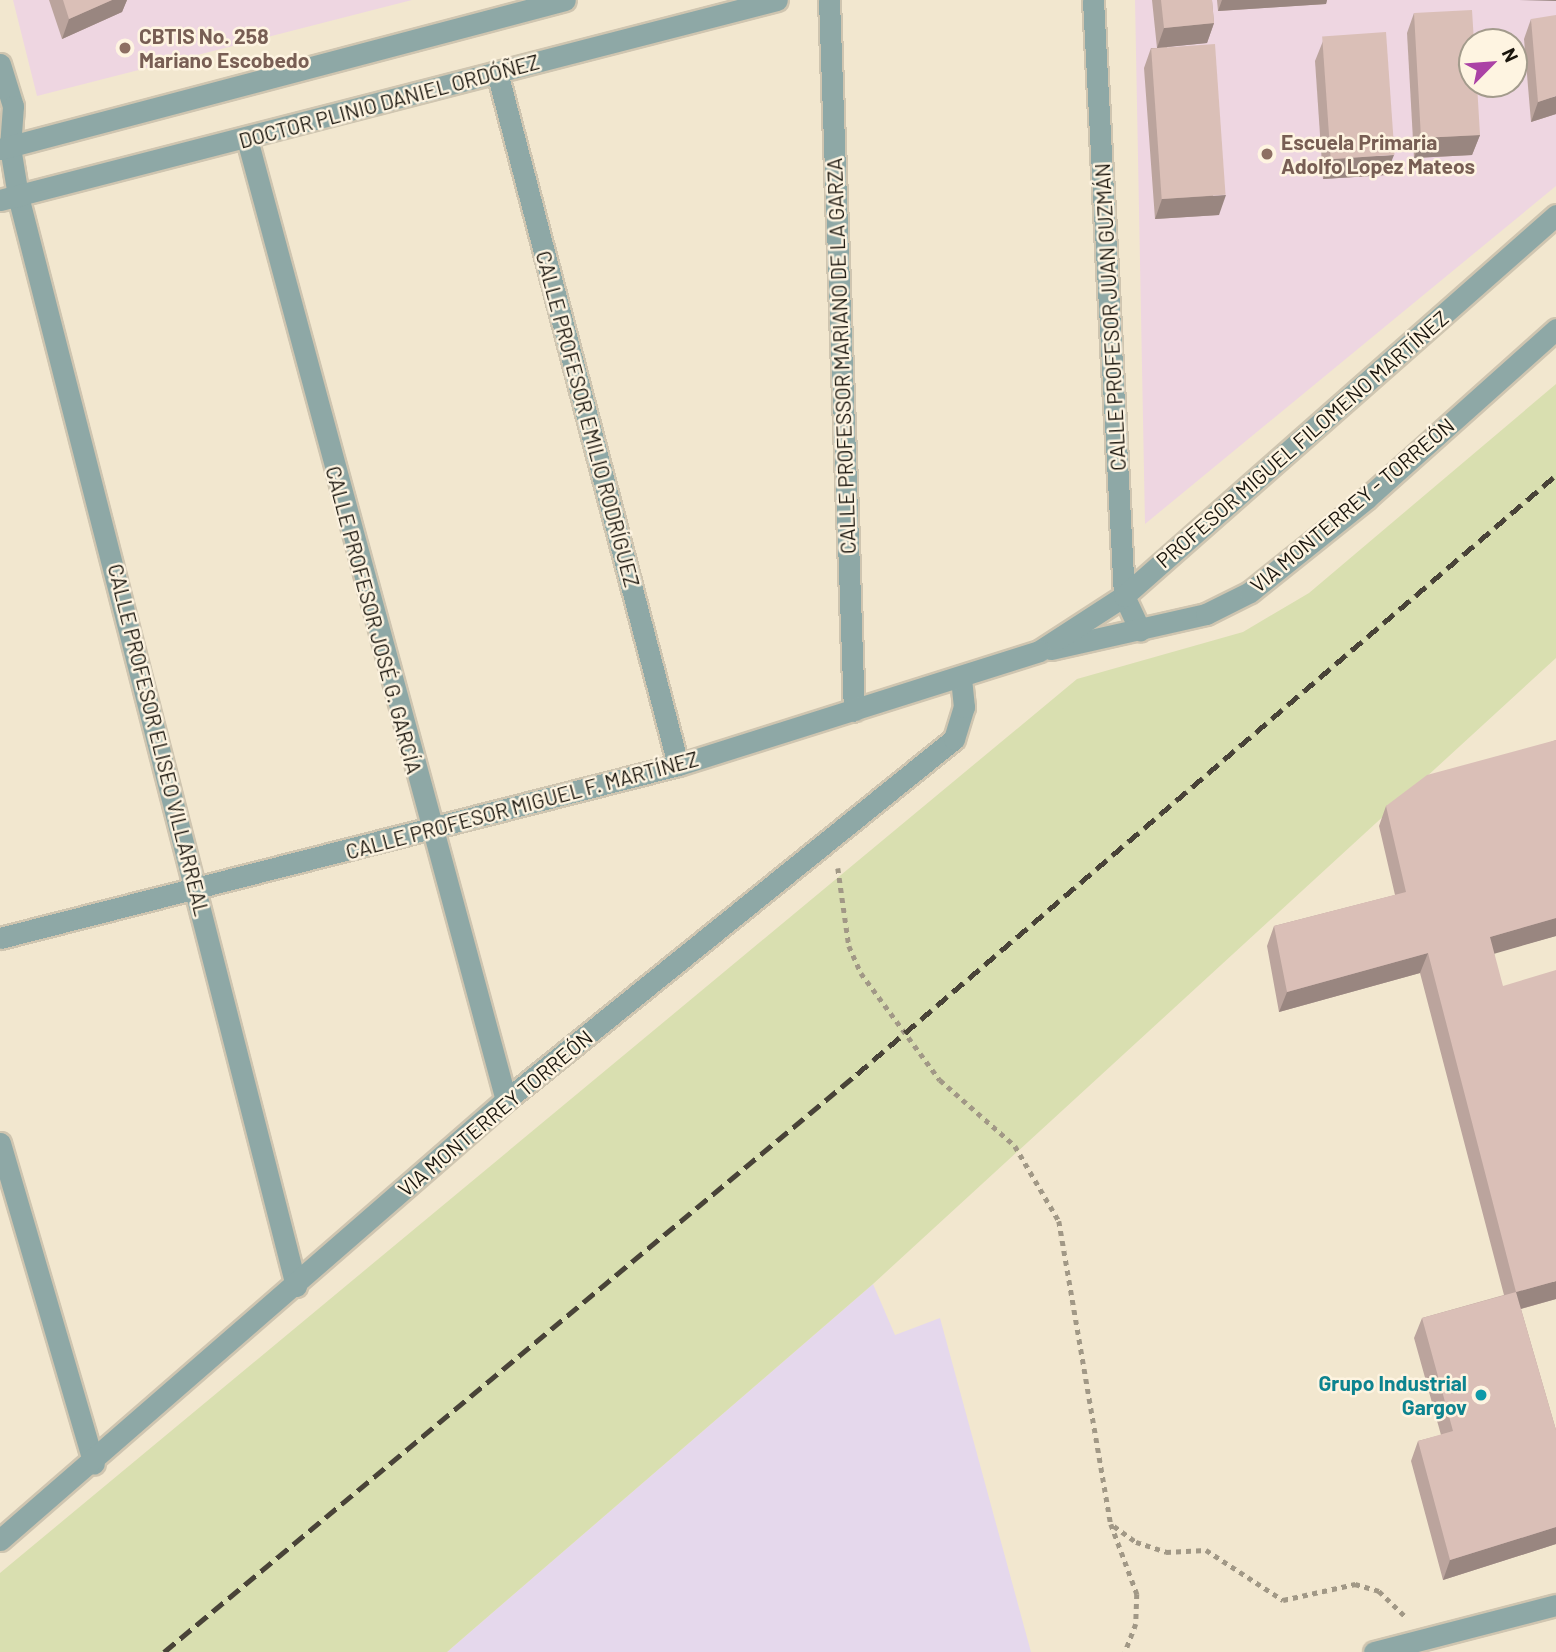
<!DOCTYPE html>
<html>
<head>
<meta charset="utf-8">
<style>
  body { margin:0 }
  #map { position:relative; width:1556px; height:1652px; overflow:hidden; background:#f2e7cf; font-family:Barlow,sans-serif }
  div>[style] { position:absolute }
  .industrial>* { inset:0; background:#e5d8ec }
  .education>* { inset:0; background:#eed6e1 }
  .green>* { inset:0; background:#d9dfb0 }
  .path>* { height:4.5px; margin-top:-2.25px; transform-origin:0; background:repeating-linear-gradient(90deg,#a19886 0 5px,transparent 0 10px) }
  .roads { filter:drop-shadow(2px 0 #cfc5b0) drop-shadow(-2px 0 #cfc5b0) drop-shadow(0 2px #cfc5b0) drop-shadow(0 -2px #cfc5b0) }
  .minor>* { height:21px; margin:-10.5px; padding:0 10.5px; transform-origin:10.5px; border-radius:10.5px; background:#8ea8a6 }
  .tertiary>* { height:21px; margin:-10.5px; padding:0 10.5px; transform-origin:10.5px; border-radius:10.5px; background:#8ea8a6 }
  .rail>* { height:5px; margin-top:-2.5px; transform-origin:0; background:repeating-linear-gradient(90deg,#494338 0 14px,transparent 0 21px) }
  .wall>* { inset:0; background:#bba49d }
  .shaded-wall>* { inset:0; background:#998680 }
  .building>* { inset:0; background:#dabfb7; transform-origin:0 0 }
  .dots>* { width:19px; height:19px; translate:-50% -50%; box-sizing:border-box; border:4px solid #fef4e1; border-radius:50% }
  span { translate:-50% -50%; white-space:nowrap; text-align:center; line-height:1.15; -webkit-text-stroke:5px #fef4e1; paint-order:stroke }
  .education-label { font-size:21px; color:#785e54; font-weight:700 }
  .left { translate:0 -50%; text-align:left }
  .street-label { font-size:21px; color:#1a150d }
  .culture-label { font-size:21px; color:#0d838f; font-weight:700 }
  .right { translate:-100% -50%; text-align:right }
  .north { position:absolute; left:1458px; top:28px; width:70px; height:70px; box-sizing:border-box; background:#fef4e1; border:2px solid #a39b8c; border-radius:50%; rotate:65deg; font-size:19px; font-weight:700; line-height:28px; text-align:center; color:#1a150d }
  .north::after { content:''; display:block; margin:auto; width:24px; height:32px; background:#ab42a5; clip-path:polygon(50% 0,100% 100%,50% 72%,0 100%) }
</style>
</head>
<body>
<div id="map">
  <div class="industrial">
    <i style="clip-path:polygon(873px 1284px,895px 1335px,940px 1318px,1031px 1652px,447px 1652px)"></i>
  </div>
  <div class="education">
    <i style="clip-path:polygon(13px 0,412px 0,37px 96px)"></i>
    <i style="clip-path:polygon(evenodd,1135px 0,1556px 0,1556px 186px,1145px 524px,1135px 0,1472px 42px,1514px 42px,1514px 84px,1472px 84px,1472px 42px)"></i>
  </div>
  <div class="green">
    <i style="clip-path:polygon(1556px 384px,1556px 658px,873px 1284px,447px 1652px,0 1652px,0 1573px,1077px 679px,1243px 632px,1309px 593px)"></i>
  </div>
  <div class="path">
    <i style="left:838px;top:868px;width:79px;rotate:82deg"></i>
    <i style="left:849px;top:946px;width:30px;rotate:66deg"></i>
    <i style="left:861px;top:973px;width:133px;rotate:53.6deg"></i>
    <i style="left:940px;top:1080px;width:100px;rotate:41.3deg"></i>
    <i style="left:1015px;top:1146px;width:87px;rotate:59.6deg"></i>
    <i style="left:1059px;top:1221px;width:307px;rotate:80.3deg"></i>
    <i style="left:1111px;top:1524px;width:75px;rotate:69.6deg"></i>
    <i style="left:1137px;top:1594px;width:30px;rotate:92deg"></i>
    <i style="left:1136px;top:1624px;width:30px;rotate:111deg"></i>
    <i style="left:1114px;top:1526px;width:27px;rotate:36deg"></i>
    <i style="left:1136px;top:1542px;width:32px;rotate:18deg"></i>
    <i style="left:1166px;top:1552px;width:40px;rotate:-2.9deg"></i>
    <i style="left:1206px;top:1550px;width:92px;rotate:33deg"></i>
    <i style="left:1283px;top:1600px;width:74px;rotate:-12.5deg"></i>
    <i style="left:1355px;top:1584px;width:25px;rotate:16deg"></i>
    <i style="left:1379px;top:1591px;width:39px;rotate:44deg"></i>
  </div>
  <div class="roads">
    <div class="minor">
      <i style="left:829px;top:0;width:711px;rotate:87.99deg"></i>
      <i style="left:1093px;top:0;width:597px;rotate:87.02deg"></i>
      <i style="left:1124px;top:596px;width:38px;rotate:65deg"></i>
      <i style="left:0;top:64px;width:44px;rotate:72.8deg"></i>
      <i style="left:13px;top:106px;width:41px;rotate:94.2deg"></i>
      <i style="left:497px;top:72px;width:716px;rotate:75.36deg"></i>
      <i style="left:247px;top:139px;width:995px;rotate:74.92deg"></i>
      <i style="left:18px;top:196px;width:1125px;rotate:75.69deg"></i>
      <i style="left:1051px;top:649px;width:159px;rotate:-12.7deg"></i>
      <i style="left:1206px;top:614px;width:49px;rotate:-26.6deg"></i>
      <i style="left:1250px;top:592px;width:149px;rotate:-38.7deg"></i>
      <i style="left:1366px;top:499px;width:255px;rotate:-41.8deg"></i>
      <i style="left:1039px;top:651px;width:101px;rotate:-32.9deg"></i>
      <i style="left:1124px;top:596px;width:576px;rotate:-41.41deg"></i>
      <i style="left:0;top:1143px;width:334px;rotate:73.7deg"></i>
      <i style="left:0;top:1540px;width:671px;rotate:-41.01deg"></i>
      <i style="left:506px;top:1100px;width:575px;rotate:-38.86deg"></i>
      <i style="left:954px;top:739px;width:34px;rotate:-73deg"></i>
      <i style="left:964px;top:707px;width:28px;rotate:-96deg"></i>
      <i style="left:1374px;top:1652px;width:188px;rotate:-14.5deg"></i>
    </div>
    <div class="tertiary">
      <i style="left:10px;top:147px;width:50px;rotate:80.7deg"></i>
      <i style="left:0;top:149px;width:584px;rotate:-14.77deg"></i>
      <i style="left:0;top:200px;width:802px;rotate:-14.43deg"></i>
      <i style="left:0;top:938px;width:700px;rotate:-14.31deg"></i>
      <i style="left:678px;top:765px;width:379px;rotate:-17.5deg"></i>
    </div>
  </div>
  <div class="rail">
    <i style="left:164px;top:1652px;width:902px;rotate:-39.83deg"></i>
    <i style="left:857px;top:1074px;width:921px;rotate:-40.59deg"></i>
  </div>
  <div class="wall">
    <i style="clip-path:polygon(49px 0,127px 0,122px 12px,62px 39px)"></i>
    <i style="clip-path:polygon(1152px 0,1212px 0,1214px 23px,1207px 43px,1167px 47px,1219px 215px,1155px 219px,1144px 68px,1151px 48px,1157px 48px)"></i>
    <i style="clip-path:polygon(1217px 0,1327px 0,1326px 4px,1218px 11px)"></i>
    <i style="clip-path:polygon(1414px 13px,1480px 135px,1472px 155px,1414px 158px,1407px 33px)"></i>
    <i style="clip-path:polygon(1531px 19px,1556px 114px,1531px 122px,1524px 39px)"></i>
    <i style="clip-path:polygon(1323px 41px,1386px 175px,1323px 179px,1315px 61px)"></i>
    <i style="clip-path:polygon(1556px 740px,1556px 936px,1494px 953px,1556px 1299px,1521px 1309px,1556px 1430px,1556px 1544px,1443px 1580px,1411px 1461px,1418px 1441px,1441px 1435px,1414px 1338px,1422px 1318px,1504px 1295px,1420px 973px,1279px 1012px,1267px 946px,1274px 926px,1395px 895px,1379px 826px,1386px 806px)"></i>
  </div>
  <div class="shaded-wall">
    <i style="clip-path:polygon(112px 0,127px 0,122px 12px,62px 39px,69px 19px)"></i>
    <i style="clip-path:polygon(1222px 0,1327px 0,1326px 4px,1218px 11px)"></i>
    <i style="clip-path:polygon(1519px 0,1556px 0,1556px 1px)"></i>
    <i style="clip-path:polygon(1214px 23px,1207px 43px,1157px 48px,1164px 28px)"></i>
    <i style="clip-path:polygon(1556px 96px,1556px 114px,1531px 122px,1538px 102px)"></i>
    <i style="clip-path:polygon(1480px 135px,1472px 155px,1414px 158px,1421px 138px)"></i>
    <i style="clip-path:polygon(1394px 155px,1386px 175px,1323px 179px,1330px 159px)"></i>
    <i style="clip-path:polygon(1226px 195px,1219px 215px,1155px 219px,1162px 199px)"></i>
    <i style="clip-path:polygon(1556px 918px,1556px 936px,1483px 957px,1490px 937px)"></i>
    <i style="clip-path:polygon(1428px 953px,1420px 973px,1279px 1012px,1287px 992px)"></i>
    <i style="clip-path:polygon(1556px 1281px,1556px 1299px,1509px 1312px,1516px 1292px)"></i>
    <i style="clip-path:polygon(1556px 1527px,1556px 1544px,1443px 1580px,1450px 1560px)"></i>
  </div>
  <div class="building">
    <i style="clip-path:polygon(63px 0,112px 0,69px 19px)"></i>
    <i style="clip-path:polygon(1161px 0,1212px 0,1214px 23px,1164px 28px)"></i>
    <i style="clip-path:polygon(1472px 10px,1474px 42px,1472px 42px,1472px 84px,1477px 84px,1480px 135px,1421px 138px,1414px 13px)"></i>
    <i style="clip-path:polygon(1556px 15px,1556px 96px,1538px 102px,1531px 19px)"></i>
    <i style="left:1386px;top:32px;width:123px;height:64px;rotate:86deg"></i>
    <i style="left:1215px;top:44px;width:151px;height:64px;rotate:86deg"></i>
    <i style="clip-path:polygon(1556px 740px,1556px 918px,1490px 937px,1503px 986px,1556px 970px,1556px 1281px,1516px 1292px,1428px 953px,1287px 992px,1274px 926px,1406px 892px,1386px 806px,1427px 775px)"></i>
    <i style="clip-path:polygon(1516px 1292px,1556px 1430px,1556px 1527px,1450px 1560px,1418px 1441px,1453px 1431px,1422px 1318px)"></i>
  </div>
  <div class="dots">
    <i style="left:125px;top:48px;background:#8d6e63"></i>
    <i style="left:1267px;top:154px;background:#8d6e63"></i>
    <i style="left:1481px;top:1395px;background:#0f9aa8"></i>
  </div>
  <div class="education-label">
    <span class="left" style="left:139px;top:48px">CBTIS No. 258<br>Mariano Escobedo</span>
    <span class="left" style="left:1281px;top:154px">Escuela Primaria<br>Adolfo Lopez Mateos</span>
  </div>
  <div class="street-label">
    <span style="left:389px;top:101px;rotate:-15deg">DOCTOR PLINIO DANIEL ORDÓÑEZ</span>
    <span style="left:1110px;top:317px;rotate:-93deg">CALLE PROFESOR JUAN GUZMÁN</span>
    <span style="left:841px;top:356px;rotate:-92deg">CALLE PROFESSOR MARIANO DE LA GARZA</span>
    <span style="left:588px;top:419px;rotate:75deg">CALLE PROFESOR EMILIO RODRÍGUEZ</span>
    <span style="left:1302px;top:439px;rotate:-41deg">PROFESOR MIGUEL FILOMENO MARTÍNEZ</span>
    <span style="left:1352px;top:505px;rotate:-40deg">VIA MONTERREY - TORREÓN</span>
    <span style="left:374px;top:620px;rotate:75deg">CALLE PROFESOR JOSÉ G. GARCÍA</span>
    <span style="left:159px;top:740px;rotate:76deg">CALLE PROFESOR ELISEO VILLARREAL</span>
    <span style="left:522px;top:805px;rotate:-15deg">CALLE PROFESOR MIGUEL F. MARTÍNEZ</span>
    <span style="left:495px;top:1113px;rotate:-40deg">VIA MONTERREY TORREÓN</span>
  </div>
  <div class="culture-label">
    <span class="right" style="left:1467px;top:1395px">Grupo Industrial<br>Gargov</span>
  </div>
  <div class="north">N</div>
</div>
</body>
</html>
